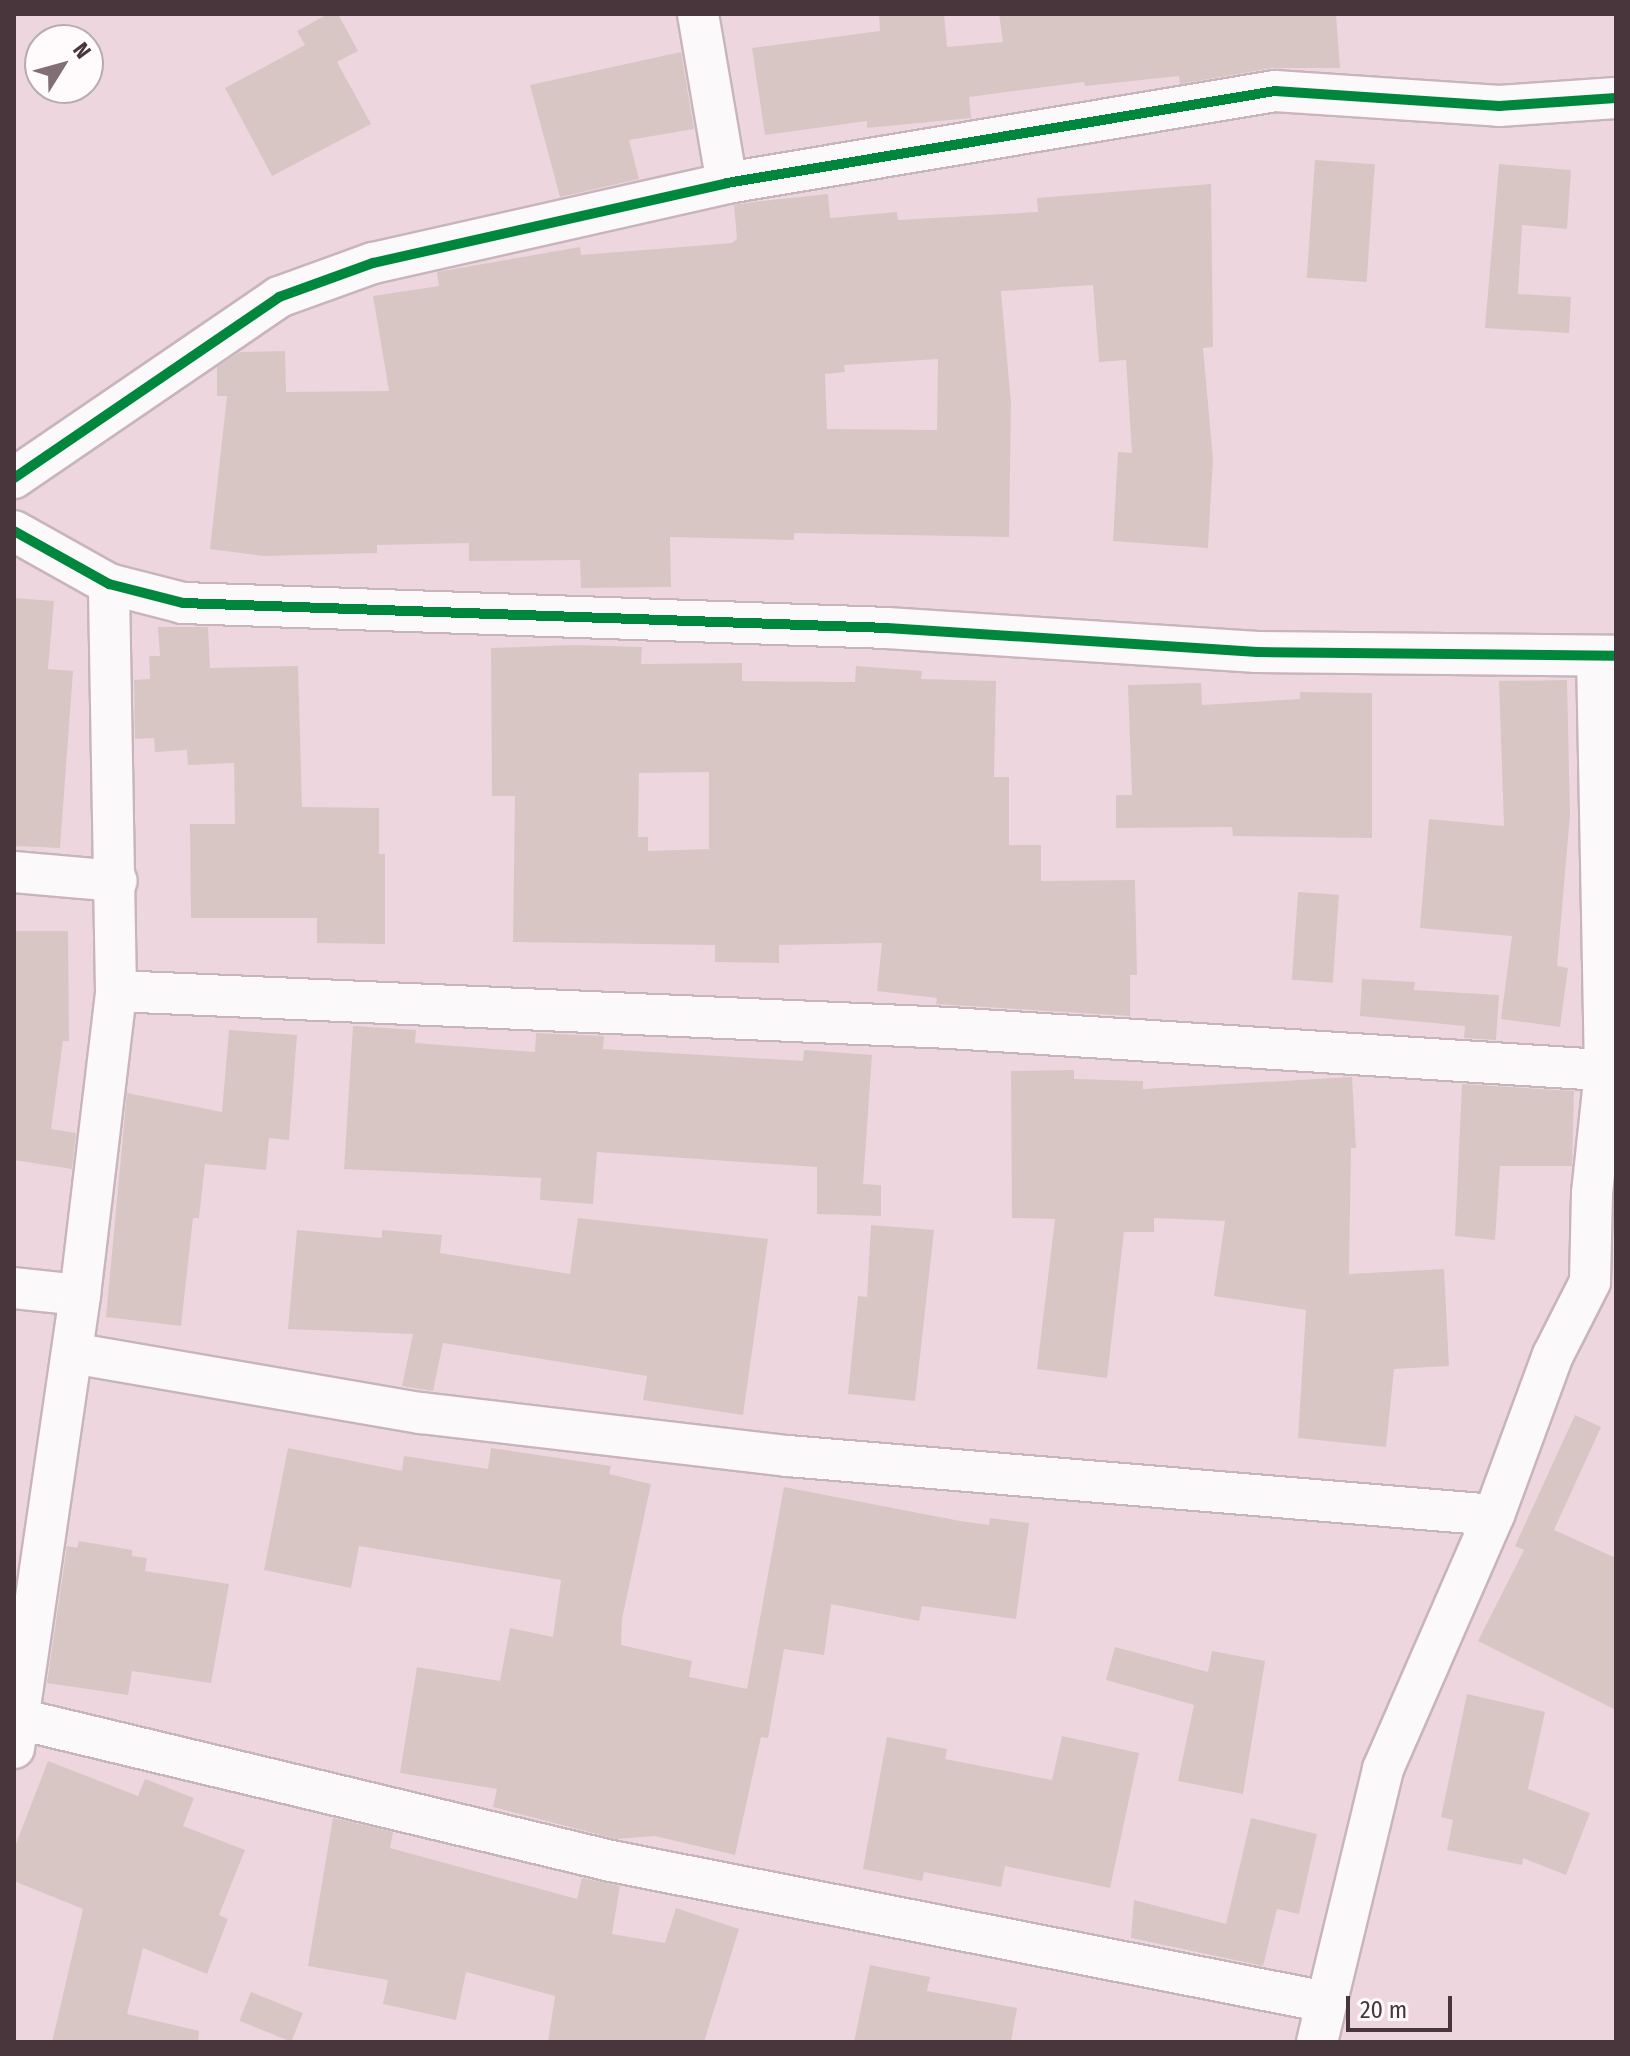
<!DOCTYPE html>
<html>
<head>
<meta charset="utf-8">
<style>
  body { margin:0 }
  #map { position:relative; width:1630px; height:2056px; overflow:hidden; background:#eed6de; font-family:"Fira Sans Condensed",sans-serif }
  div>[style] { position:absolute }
  .building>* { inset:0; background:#d8c6c5; transform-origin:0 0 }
  .roads { filter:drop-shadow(2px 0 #c8b5bb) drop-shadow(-2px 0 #c8b5bb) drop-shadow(0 2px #c8b5bb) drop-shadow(0 -2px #c8b5bb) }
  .minor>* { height:40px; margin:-20px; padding:0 20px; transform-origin:20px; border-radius:20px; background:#fcf9fa }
  .cycleway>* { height:10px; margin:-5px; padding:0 5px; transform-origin:5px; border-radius:5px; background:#00873e }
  span { translate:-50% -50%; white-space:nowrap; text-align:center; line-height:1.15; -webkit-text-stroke:7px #fffafb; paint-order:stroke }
  .frame { position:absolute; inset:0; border:16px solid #48363c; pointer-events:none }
  .north { position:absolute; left:24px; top:24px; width:80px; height:80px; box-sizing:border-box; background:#fffafb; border:2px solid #b6acaf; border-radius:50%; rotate:53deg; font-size:22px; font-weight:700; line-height:32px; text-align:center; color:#48363c }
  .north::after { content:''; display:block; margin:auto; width:28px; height:36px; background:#826e75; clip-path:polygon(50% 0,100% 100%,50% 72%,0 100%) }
  .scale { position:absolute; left:1346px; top:1996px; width:106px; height:36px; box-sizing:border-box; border:4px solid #48363c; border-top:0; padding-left:10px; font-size:24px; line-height:28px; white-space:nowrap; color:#48363c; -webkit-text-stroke:6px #fffafb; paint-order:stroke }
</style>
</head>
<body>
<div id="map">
  <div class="building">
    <i style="clip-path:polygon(328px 14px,338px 14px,358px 51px,337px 62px,371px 124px,272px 176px,225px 88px,305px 45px,297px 31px)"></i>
    <i style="clip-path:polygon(879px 14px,944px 14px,947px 47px,1003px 42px,999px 14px,1336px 14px,1340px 68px,1272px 68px,1180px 84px,1179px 76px,1085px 86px,1084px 82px,969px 97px,971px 118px,867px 128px,867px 121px,765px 135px,752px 48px,880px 31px)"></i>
    <i style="clip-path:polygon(681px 52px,694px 129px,629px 140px,639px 179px,560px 197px,530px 85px)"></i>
    <i style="left:1315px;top:160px;width:60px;height:118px;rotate:4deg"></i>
    <i style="clip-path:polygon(1499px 164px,1571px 170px,1567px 229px,1522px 225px,1518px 294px,1571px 297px,1569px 333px,1485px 328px)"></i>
    <i style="clip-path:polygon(evenodd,1211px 184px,1213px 347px,1203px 348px,1213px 459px,1208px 548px,1113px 541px,1118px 452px,1132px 453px,1126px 360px,1099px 362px,1093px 285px,1001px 291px,1011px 404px,1009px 537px,794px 533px,794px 540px,670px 537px,671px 587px,581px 588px,580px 560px,469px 561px,469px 543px,377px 545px,377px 553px,264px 556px,210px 549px,227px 396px,217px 396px,217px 367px,240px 352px,285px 351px,286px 392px,389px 391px,373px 296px,439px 286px,437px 272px,580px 247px,581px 255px,732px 243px,737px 239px,734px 205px,761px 201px,828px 194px,830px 218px,897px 212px,898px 220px,1038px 212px,1037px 198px,1211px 184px,938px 359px,937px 430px,827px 429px,825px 374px,845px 372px,844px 365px,938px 359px)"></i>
    <i style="clip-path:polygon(14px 598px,54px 601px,48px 669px,73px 671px,60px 848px,14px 846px)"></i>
    <i style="clip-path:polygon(158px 627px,208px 627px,210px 668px,298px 666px,302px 807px,379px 808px,379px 854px,385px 854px,385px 944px,317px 943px,317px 918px,191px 918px,190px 824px,235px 824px,234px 763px,188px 765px,187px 750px,155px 752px,154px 738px,135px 739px,134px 680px,150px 679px,149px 656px,160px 656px)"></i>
    <i style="clip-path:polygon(evenodd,574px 645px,642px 647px,641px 664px,742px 663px,742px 681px,855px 682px,856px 666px,922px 671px,921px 679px,996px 681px,994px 777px,1009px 777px,1009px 845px,1041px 845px,1041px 881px,1135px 880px,1137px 975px,1130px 975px,1130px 1016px,936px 1004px,937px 998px,877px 991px,882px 943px,779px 945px,779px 963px,715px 962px,715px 945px,513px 942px,515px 796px,492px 796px,491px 648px,574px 645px,709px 772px,709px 849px,648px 851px,648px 837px,638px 837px,639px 773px,709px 772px)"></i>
    <i style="clip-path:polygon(1567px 680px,1570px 815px,1557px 966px,1568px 968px,1560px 1027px,1501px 1019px,1512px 936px,1420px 928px,1429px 819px,1504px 826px,1499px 681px)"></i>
    <i style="clip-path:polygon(1201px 683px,1202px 705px,1300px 699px,1300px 692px,1372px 693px,1372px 838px,1233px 836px,1232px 827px,1116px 828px,1116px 795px,1132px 795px,1128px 685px)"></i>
    <i style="left:1298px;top:892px;width:41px;height:88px;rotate:4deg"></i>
    <i style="clip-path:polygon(14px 931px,68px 931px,69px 1041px,63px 1041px,51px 1129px,76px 1133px,72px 1169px,14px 1160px)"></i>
    <i style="clip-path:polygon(1362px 979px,1415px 982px,1414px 990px,1499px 995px,1496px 1040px,1464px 1038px,1465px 1026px,1360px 1016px)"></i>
    <i style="clip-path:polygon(353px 1026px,416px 1030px,415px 1043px,535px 1052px,536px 1033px,604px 1036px,603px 1049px,803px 1061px,804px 1050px,872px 1055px,863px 1184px,881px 1185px,881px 1216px,817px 1214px,817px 1167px,597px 1152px,593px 1204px,540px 1200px,541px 1178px,344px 1169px)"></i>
    <i style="clip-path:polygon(229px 1030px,297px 1035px,289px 1140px,269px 1138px,266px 1170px,205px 1164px,199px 1218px,193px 1218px,181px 1326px,106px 1317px,127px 1093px,222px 1112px)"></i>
    <i style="clip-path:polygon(1074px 1070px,1074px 1079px,1143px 1081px,1143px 1089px,1352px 1077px,1356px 1148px,1351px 1148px,1349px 1274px,1444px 1269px,1449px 1366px,1394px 1369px,1386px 1447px,1298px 1438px,1306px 1310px,1214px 1296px,1225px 1221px,1154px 1218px,1154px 1232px,1124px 1232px,1107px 1378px,1037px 1369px,1055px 1219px,1012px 1218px,1011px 1071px)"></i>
    <i style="clip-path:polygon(1462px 1084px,1574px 1091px,1572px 1166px,1500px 1166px,1495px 1240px,1455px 1236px)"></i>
    <i style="clip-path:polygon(578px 1218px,768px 1239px,743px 1415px,643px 1400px,647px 1376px,443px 1343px,433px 1391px,402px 1386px,413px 1334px,288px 1329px,297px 1230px,382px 1238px,382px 1230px,442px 1235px,440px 1253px,570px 1274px)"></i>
    <i style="clip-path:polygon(871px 1225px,934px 1230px,915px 1401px,848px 1394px,858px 1296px,867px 1297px)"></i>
    <i style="clip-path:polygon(1575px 1415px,1601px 1427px,1554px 1530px,1616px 1558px,1616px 1710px,1478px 1641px,1524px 1550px,1515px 1546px)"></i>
    <i style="clip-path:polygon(288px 1448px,402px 1471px,404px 1456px,488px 1469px,491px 1448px,611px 1466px,609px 1474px,651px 1484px,622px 1619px,621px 1645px,692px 1661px,689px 1677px,747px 1689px,784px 1487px,960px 1521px,989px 1525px,990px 1518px,1029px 1523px,1016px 1619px,922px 1606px,919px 1621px,831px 1604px,824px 1655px,784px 1649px,768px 1738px,761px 1737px,735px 1855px,655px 1836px,616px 1839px,493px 1807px,497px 1789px,400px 1773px,417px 1667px,500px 1681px,510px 1628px,553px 1637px,561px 1580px,359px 1546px,351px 1588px,264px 1570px)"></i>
    <i style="clip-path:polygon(79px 1541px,132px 1550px,132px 1556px,147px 1558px,145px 1571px,229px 1584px,211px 1683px,132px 1671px,128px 1695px,47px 1683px,67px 1546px,77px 1548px)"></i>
    <i style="clip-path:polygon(1115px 1647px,1208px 1672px,1212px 1651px,1265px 1661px,1243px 1794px,1178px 1781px,1194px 1705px,1106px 1680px)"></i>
    <i style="clip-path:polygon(1467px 1694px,1545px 1712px,1528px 1789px,1590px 1813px,1566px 1875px,1523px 1858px,1522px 1865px,1447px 1850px,1453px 1820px,1441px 1817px)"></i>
    <i style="clip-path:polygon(1062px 1736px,1139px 1753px,1110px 1888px,1005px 1866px,1001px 1887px,924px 1872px,922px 1881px,863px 1869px,887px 1737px,947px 1749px,945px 1759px,1052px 1780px)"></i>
    <i style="clip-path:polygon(48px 1761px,138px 1796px,145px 1779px,194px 1798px,183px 1826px,245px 1850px,219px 1915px,228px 1919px,207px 1974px,143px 1948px,127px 2014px,199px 2031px,198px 2042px,52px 2042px,83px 1909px,14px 1881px,14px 1849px)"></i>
    <i style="clip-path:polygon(333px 1818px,393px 1832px,390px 1848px,577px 1899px,582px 1878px,620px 1886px,612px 1934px,665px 1943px,676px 1908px,739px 1929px,704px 2042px,548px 2042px,555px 1996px,466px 1972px,456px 2020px,383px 2004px,388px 1980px,308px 1966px)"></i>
    <i style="clip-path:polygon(1251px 1818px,1317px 1834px,1299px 1914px,1277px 1909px,1263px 1966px,1131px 1938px,1134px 1900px,1226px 1924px)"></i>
    <i style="clip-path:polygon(870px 1965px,930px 1977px,927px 1991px,1017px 2008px,1011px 2042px,854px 2042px)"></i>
    <i style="left:251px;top:1992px;width:56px;height:31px;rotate:22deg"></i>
  </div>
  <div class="roads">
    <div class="minor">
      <i style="left:698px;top:14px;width:171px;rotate:80.3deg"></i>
      <i style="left:14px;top:478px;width:321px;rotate:-34.3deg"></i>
      <i style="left:279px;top:297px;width:100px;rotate:-19.9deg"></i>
      <i style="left:373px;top:263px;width:363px;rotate:-12.7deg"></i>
      <i style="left:727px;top:183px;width:556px;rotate:-9.53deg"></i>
      <i style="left:1275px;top:91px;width:225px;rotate:3.8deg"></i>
      <i style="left:1499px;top:106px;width:117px;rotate:-3.9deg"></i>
      <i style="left:14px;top:531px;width:109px;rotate:29.2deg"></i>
      <i style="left:109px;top:584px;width:76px;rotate:14.4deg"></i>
      <i style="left:183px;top:603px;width:704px;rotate:2.03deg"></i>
      <i style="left:887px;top:628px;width:371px;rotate:3.7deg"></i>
      <i style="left:1257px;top:652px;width:359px;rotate:0.6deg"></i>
      <i style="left:14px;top:872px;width:103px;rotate:5deg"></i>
      <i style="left:116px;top:991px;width:835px;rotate:2.54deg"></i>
      <i style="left:950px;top:1028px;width:667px;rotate:3.69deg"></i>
      <i style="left:14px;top:1288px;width:66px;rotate:6.1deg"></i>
      <i style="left:72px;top:1353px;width:354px;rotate:9.8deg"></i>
      <i style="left:421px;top:1413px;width:370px;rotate:6.7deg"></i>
      <i style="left:788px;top:1456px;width:708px;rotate:4.78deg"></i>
      <i style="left:19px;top:1719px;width:609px;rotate:13.49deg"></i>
      <i style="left:611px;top:1861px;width:729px;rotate:11.16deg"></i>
      <i style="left:14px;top:1748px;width:458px;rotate:-81.7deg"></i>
      <i style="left:80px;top:1295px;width:306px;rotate:-83.2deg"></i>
      <i style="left:116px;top:991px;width:407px;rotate:-91deg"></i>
      <i style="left:1317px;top:2042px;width:281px;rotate:-76.4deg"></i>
      <i style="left:1383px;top:1769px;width:277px;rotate:-66.4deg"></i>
      <i style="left:1494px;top:1515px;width:171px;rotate:-69.8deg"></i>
      <i style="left:1553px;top:1355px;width:82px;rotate:-63.1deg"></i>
      <i style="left:1590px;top:1282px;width:89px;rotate:-88.7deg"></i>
      <i style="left:1592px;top:1193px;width:123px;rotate:-83.9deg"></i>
      <i style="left:1605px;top:1071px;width:413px;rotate:-91.1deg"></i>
    </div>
  </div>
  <div class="cycleway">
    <i style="left:14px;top:478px;width:321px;rotate:-34.3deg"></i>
    <i style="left:279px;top:297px;width:100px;rotate:-19.9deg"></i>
    <i style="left:373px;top:263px;width:363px;rotate:-12.7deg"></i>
    <i style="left:727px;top:183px;width:556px;rotate:-9.53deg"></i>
    <i style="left:1275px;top:91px;width:225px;rotate:3.8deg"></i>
    <i style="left:1499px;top:106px;width:117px;rotate:-3.9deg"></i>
    <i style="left:14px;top:531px;width:109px;rotate:29.2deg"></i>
    <i style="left:109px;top:584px;width:76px;rotate:14.4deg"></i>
    <i style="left:183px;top:603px;width:704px;rotate:2.03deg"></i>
    <i style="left:887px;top:628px;width:371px;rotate:3.7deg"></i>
    <i style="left:1257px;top:652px;width:359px;rotate:0.6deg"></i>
  </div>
  <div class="frame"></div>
  <div class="north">N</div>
  <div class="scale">20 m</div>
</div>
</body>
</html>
